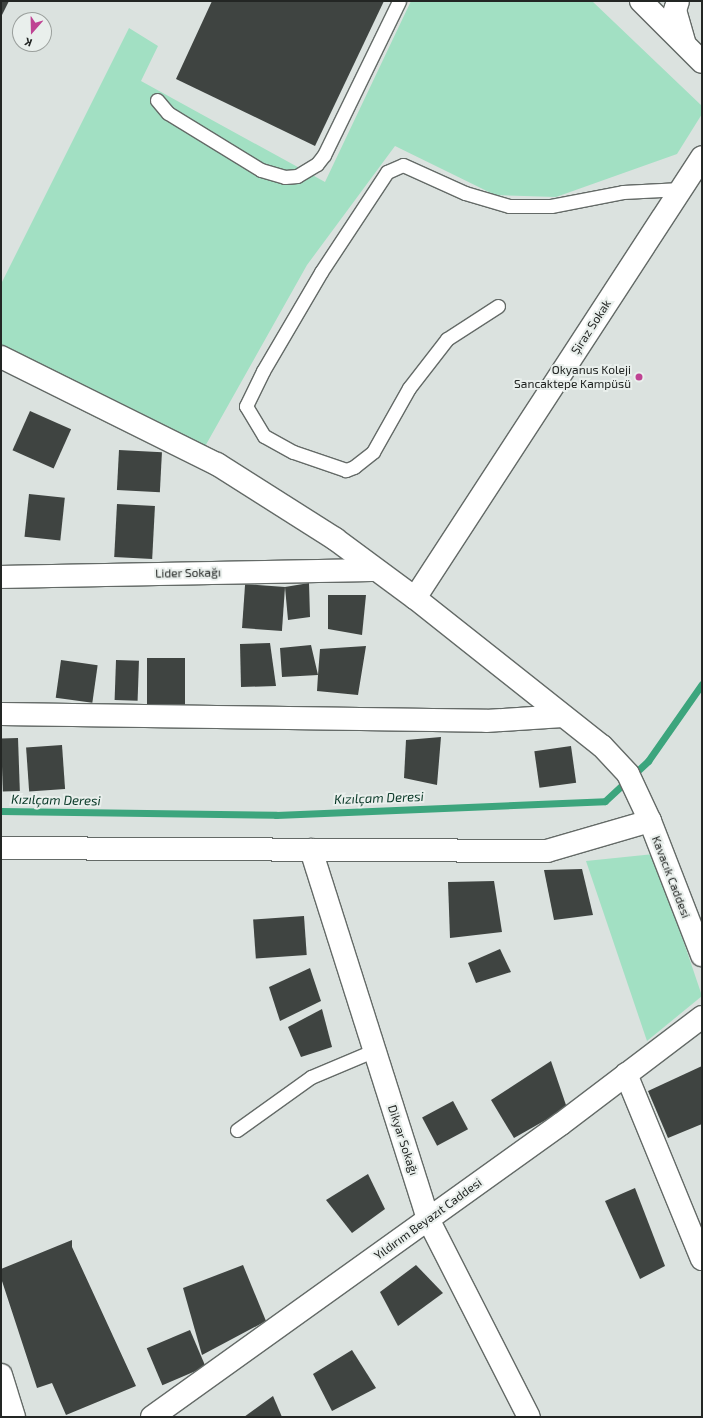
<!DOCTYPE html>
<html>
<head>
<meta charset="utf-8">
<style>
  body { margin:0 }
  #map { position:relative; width:703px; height:1418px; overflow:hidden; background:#dbe2df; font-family:"Exo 2",sans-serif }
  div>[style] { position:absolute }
  .green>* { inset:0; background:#a2e0c3 }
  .stream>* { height:7px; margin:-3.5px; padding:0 3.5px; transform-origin:3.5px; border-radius:3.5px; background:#3ca57d }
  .building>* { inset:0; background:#3f4441; transform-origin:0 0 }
  .roads { filter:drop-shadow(1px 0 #646a67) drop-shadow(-1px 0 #646a67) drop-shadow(0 1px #646a67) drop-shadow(0 -1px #646a67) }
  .service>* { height:13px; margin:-6.5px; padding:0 6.5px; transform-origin:6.5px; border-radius:6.5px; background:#fff }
  .minor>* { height:22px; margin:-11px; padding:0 11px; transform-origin:11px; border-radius:11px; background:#fff }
  .dots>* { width:11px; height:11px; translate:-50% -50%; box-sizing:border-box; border:2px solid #e9efec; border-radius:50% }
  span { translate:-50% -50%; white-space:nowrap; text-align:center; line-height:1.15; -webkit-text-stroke:4px #e9efec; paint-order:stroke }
  .street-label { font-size:12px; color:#232624 }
  .poi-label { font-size:12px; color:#232624 }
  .right { translate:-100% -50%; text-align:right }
  .water-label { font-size:13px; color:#073625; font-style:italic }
  .frame { position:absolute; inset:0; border:2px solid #232624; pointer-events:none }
  .north { position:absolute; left:12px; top:12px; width:40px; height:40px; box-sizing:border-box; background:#e9efec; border:1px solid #9a9f9c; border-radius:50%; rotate:200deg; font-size:11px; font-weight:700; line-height:16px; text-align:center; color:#232624 }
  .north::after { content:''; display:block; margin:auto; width:14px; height:18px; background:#bf4393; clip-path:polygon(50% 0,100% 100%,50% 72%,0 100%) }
</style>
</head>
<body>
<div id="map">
  <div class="green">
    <i style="clip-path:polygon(411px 1px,592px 1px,702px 106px,702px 114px,677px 154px,556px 197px,495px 195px,395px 146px,307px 265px,203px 450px,1px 345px,1px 284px,129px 28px,158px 46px,141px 81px,325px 182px)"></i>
    <i style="clip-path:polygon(654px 854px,702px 996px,647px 1041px,586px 861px)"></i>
  </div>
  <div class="stream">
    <i style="left:1px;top:811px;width:275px;rotate:0.8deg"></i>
    <i style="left:276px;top:815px;width:329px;rotate:-2.4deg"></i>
    <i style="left:605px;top:801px;width:59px;rotate:-42.9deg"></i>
    <i style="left:648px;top:761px;width:94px;rotate:-55deg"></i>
  </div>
  <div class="building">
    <i style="clip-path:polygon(1px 1px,9px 1px,1px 17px)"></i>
    <i style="clip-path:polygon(212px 1px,384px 1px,315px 146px,176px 79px)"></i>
    <i style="left:30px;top:411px;width:45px;height:43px;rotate:24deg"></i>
    <i style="left:119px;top:450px;width:43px;height:40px;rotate:3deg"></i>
    <i style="left:29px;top:494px;width:36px;height:43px;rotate:6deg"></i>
    <i style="left:117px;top:504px;width:38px;height:53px;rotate:3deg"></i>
    <i style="clip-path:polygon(309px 583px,310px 617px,288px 620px,285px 587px)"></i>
    <i style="left:285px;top:587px;width:44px;height:40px;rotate:94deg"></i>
    <i style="clip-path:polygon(328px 595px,366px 595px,362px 635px,328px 629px)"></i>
    <i style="clip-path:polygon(270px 643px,276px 686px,241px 687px,240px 644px)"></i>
    <i style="clip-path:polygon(311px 645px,318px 675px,320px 649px,366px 646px,358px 695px,317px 691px,318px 675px,282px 677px,280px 648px)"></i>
    <i style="left:185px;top:658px;width:47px;height:38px;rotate:90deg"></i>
    <i style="left:61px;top:660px;width:37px;height:38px;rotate:8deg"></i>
    <i style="left:116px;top:660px;width:23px;height:40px;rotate:2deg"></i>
    <i style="clip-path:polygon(441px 737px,437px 785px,404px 778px,406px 740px)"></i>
    <i style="left:18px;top:738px;width:53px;height:17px;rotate:88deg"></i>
    <i style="left:62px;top:745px;width:44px;height:36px;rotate:86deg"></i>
    <i style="left:571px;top:746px;width:37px;height:37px;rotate:82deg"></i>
    <i style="clip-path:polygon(582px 869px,593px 915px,554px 920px,544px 870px)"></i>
    <i style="clip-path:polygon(494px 881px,502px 932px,450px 938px,448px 882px)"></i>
    <i style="left:304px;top:916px;width:39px;height:51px;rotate:86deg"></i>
    <i style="clip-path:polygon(500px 949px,511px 972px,476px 983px,468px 963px)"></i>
    <i style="clip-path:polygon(310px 968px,321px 1001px,280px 1021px,269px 987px)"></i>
    <i style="clip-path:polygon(322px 1009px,332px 1047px,301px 1057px,288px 1027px)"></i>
    <i style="clip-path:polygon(551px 1061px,567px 1108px,514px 1138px,491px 1100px)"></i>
    <i style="clip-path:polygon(702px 1066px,702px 1124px,668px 1138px,648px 1091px)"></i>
    <i style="left:453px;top:1101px;width:32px;height:35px;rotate:62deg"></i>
    <i style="clip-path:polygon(368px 1174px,385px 1209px,352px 1233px,326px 1200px)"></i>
    <i style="clip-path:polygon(635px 1188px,665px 1266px,640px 1279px,605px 1201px)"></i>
    <i style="clip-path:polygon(72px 1240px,72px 1247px,136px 1386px,66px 1415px,52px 1383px,37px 1388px,1px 1278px,1px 1269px)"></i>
    <i style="clip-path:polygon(243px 1265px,266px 1321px,202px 1355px,183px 1288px)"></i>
    <i style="clip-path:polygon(416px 1265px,443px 1293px,398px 1326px,380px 1292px)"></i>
    <i style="left:190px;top:1330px;width:40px;height:47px;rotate:67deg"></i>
    <i style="clip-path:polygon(352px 1350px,376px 1388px,332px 1411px,313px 1374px)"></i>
    <i style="clip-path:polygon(273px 1396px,282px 1417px,244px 1417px)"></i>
  </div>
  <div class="roads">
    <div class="service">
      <i style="left:157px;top:100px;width:17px;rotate:50deg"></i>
      <i style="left:168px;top:113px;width:109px;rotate:31.5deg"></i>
      <i style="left:261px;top:170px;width:25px;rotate:16deg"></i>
      <i style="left:285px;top:177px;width:12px;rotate:-5deg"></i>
      <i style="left:297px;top:176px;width:23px;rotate:-31deg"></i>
      <i style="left:317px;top:164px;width:11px;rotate:-52deg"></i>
      <i style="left:324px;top:155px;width:171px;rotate:-64deg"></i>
      <i style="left:498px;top:306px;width:61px;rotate:147.1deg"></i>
      <i style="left:447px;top:339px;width:62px;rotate:127.8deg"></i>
      <i style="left:409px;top:388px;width:73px;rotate:119.4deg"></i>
      <i style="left:373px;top:452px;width:24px;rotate:142deg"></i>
      <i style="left:354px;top:467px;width:9px;rotate:159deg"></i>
      <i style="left:346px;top:470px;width:56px;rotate:-161.2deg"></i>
      <i style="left:293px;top:452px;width:33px;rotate:-151deg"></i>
      <i style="left:264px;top:436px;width:35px;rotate:-121deg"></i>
      <i style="left:246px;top:406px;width:39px;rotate:-64deg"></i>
      <i style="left:263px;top:371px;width:115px;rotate:-59.6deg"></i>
      <i style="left:321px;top:272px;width:120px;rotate:-56.6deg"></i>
      <i style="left:387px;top:172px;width:17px;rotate:-24deg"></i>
      <i style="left:403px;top:165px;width:68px;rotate:24.3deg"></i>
      <i style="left:465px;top:193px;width:46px;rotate:16.5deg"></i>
      <i style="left:509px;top:206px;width:42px"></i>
      <i style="left:551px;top:206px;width:73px;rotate:-11deg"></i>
      <i style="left:623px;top:192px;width:58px;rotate:-3deg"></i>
      <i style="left:237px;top:1130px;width:91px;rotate:-35.6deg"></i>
      <i style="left:311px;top:1077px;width:69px;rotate:-22.9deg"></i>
    </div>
    <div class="minor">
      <i style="left:641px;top:1px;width:86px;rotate:45deg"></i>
      <i style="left:678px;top:1px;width:9px;rotate:108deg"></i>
      <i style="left:675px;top:10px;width:33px;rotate:74deg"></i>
      <i style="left:1px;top:357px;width:241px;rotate:26.4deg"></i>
      <i style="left:217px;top:464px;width:140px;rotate:32.4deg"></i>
      <i style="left:335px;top:539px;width:99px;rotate:36.4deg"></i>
      <i style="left:415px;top:598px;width:238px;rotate:38.4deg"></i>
      <i style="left:602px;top:746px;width:38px;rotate:47deg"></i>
      <i style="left:628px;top:774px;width:52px;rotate:64.9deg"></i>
      <i style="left:650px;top:821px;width:107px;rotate:163.8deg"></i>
      <i style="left:547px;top:851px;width:546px;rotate:-179.69deg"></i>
      <i style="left:1px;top:577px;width:373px;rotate:-1.1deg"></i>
      <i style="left:415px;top:598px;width:526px;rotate:-56.94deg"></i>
      <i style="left:1px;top:714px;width:485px;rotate:0.8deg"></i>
      <i style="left:486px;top:721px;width:77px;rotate:-3.7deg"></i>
      <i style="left:650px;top:821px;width:144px;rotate:68.8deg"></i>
      <i style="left:311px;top:850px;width:387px;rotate:72.4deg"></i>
      <i style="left:428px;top:1219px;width:222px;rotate:63deg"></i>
      <i style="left:626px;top:1074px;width:200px;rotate:67.7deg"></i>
      <i style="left:1px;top:1375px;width:44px;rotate:72.8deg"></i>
      <i style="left:152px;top:1417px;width:503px;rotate:-35.62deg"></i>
      <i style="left:561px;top:1124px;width:177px;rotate:-37.2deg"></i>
    </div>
  </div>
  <div class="dots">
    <i style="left:639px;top:377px;background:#bf4393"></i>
  </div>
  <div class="street-label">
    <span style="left:591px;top:327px;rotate:-57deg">Şiraz Sokak</span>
    <span style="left:188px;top:573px;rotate:-1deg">Lider Sokağı</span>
    <span style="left:671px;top:877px;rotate:69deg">Kavacık Caddesi</span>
    <span style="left:403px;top:1140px;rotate:72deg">Dikyar Sokağı</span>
    <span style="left:428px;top:1219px;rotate:-36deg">Yıldırım Beyazıt Caddesi</span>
  </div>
  <div class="poi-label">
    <span class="right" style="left:631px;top:377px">Okyanus Koleji<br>Sancaktepe Kampüsü</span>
  </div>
  <div class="water-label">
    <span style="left:379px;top:798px;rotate:-2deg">Kızılçam Deresi</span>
    <span style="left:56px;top:800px;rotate:1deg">Kızılçam Deresi</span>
  </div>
  <div class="frame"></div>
  <div class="north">K</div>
</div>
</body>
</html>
